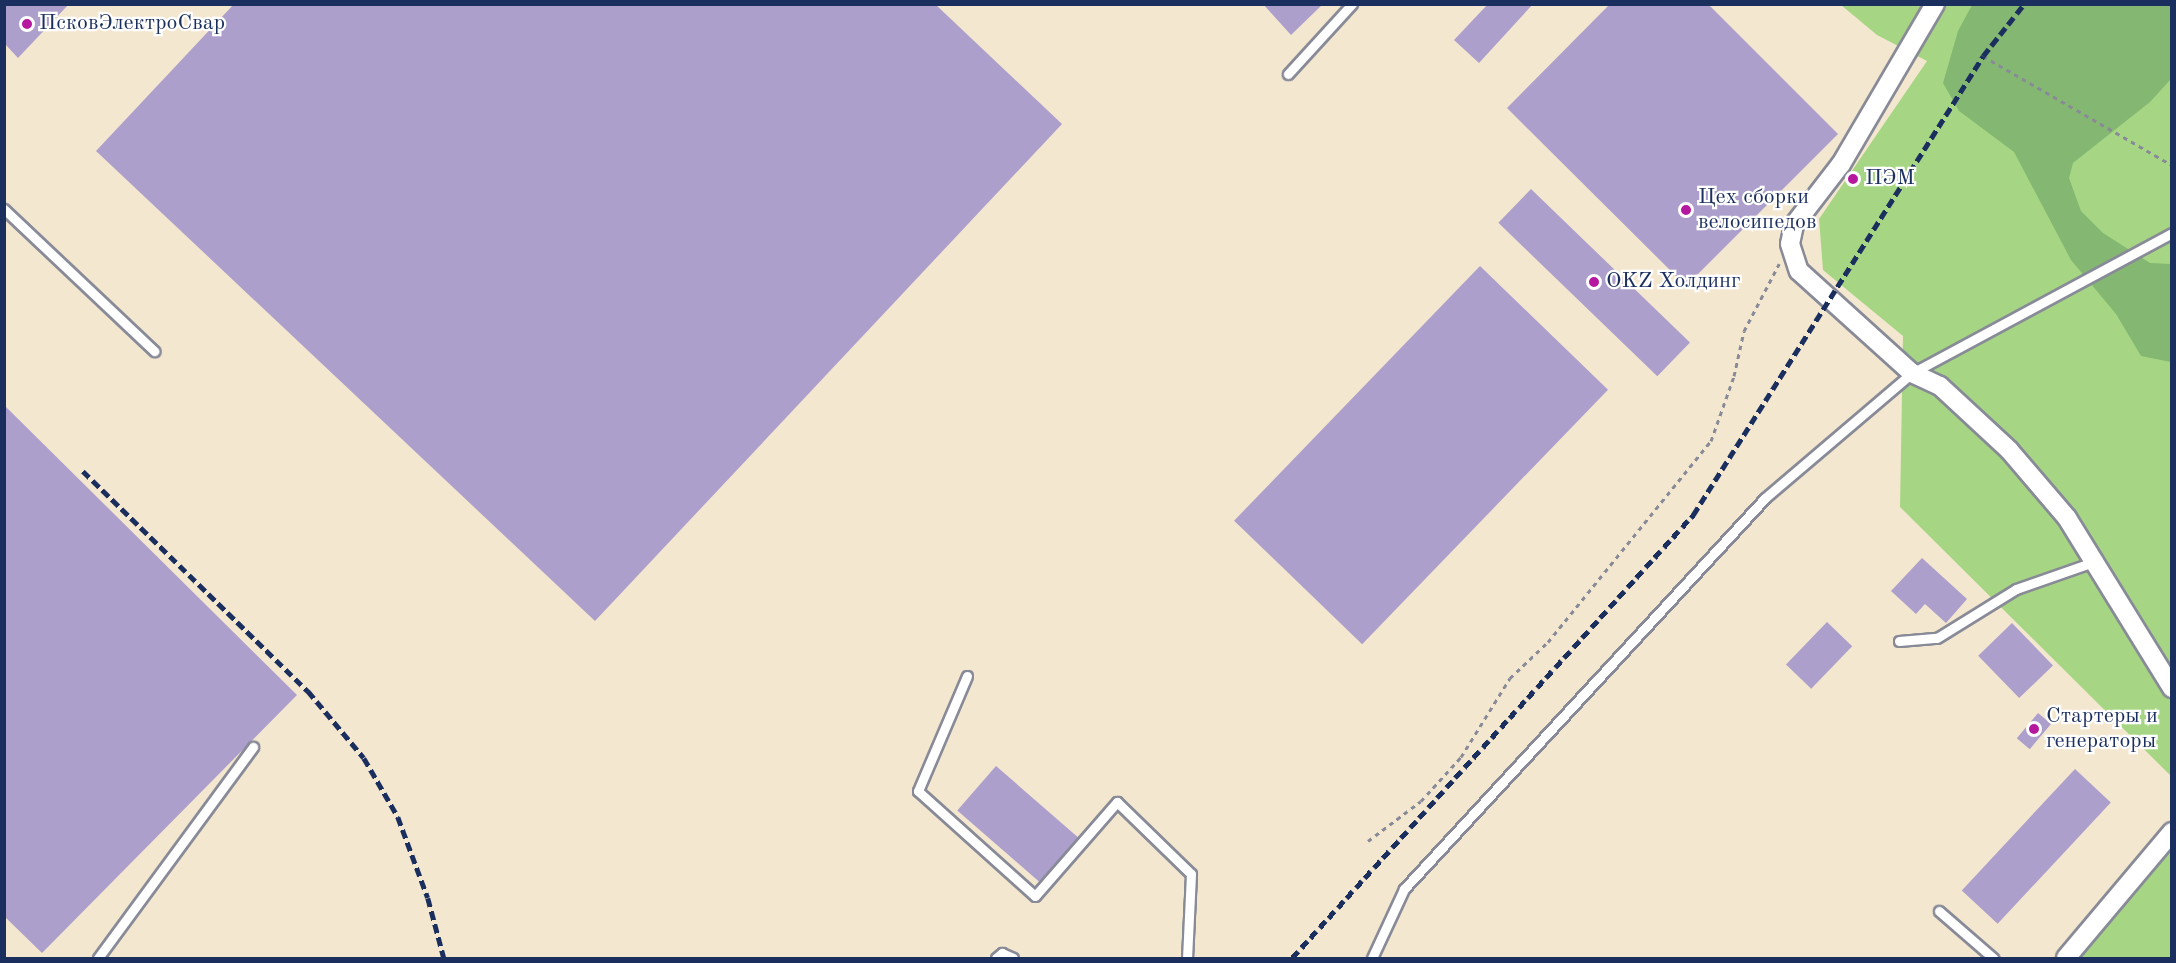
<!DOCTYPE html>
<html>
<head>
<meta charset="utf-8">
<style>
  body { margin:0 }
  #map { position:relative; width:2176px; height:963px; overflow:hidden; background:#f4e7d0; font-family:"Old Standard TT",serif }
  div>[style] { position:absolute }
  .green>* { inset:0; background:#a6d684 }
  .forest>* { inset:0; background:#84b772 }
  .building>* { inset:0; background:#ac9fcb; transform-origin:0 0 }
  .path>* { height:3px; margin-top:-1.5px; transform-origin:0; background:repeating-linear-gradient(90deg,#888b97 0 4.5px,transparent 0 9px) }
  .roads { filter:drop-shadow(2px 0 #888b97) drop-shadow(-2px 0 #888b97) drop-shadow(0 2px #888b97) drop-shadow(0 -2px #888b97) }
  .service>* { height:9px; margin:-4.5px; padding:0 4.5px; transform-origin:4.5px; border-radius:4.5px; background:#fff }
  .minor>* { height:18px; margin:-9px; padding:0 9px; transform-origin:9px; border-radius:9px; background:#fff }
  .rail>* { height:4.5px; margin-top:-2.25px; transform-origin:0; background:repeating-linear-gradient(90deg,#1b2f5e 0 9px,transparent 0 13.5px) }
  .dots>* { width:16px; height:16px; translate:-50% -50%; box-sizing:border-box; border:3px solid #fff; border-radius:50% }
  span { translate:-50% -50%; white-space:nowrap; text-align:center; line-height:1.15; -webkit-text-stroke:4.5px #fff; paint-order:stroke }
  .poi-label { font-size:22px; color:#1b2f5e }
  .left { translate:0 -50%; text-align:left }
  .frame { position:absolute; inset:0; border:6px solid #1b2f5e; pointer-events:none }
</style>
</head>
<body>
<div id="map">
  <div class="green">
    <i style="clip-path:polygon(1841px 5px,2171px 5px,2171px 776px,1900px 507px,1903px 336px,1823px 270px,1819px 219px,1927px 61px,1877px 35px)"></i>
    <i style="clip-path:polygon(2171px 842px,2171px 958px,2071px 958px)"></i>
  </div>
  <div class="forest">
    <i style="clip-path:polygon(1972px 5px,2171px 5px,2171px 79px,2150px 102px,2073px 163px,2069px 178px,2081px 211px,2103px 233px,2150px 263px,2171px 264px,2171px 362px,2141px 356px,2116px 314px,2071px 260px,2014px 152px,1959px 111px,1943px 83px,1958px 31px)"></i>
  </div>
  <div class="building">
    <i style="clip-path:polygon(5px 4px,69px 4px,18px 58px,5px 44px)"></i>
    <i style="clip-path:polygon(234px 4px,935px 4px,1062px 124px,595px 621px,96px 151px)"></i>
    <i style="clip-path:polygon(1263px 4px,1323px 4px,1291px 35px)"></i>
    <i style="clip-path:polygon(1488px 4px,1533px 4px,1479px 63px,1454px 40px)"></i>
    <i style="clip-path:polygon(1610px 4px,1708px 4px,1838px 134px,1686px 286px,1507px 108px)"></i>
    <i style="left:1531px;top:189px;width:221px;height:47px;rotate:44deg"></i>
    <i style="left:1480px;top:266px;width:178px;height:354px;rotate:44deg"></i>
    <i style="clip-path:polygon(4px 405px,297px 695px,42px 953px,4px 916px)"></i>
    <i style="clip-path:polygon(1922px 558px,1967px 599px,1946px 623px,1925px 604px,1916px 614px,1891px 591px)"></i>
    <i style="left:1827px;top:622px;width:35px;height:59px;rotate:44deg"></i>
    <i style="left:2012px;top:623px;width:59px;height:47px;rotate:46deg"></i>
    <i style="left:2038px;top:713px;width:17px;height:33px;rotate:40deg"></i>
    <i style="left:996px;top:766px;width:112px;height:59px;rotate:41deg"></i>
    <i style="left:2075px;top:769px;width:49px;height:166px;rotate:43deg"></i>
  </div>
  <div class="path">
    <i style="left:1983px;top:56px;width:218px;rotate:30deg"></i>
    <i style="left:1368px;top:841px;width:66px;rotate:-37deg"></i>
    <i style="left:1421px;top:801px;width:59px;rotate:-47.7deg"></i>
    <i style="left:1461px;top:757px;width:93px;rotate:-58.2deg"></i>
    <i style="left:1510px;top:678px;width:52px;rotate:-43.5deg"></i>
    <i style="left:1548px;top:642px;width:259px;rotate:-51deg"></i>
    <i style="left:1711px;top:441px;width:69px;rotate:-70.5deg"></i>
    <i style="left:1734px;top:376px;width:46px;rotate:-77.5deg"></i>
    <i style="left:1744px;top:331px;width:76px;rotate:-62.4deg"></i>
  </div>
  <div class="roads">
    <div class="service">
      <i style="left:1288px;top:74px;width:95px;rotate:-47.6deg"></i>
      <i style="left:4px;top:209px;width:207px;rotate:43.4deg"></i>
      <i style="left:1899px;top:641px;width:38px;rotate:-5deg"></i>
      <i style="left:1937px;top:638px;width:93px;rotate:-31.8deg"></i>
      <i style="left:2016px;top:589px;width:82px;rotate:-19.3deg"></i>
      <i style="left:967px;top:676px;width:125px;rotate:113.1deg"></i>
      <i style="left:918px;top:791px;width:157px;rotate:41.9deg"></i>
      <i style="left:1035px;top:896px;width:125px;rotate:-48.9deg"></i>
      <i style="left:1117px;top:802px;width:103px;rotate:44.2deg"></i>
      <i style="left:1191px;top:874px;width:84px;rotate:92.7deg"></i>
      <i style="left:1939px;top:911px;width:72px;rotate:41deg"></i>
      <i style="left:98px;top:958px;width:262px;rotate:-53.7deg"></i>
      <i style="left:996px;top:958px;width:8px;rotate:-40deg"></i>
      <i style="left:1002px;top:953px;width:12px;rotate:24deg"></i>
      <i style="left:1372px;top:958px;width:76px;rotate:-65.1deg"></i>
      <i style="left:1404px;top:889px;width:532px;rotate:-47.28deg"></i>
      <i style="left:1765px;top:498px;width:193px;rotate:-40.4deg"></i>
      <i style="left:1912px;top:373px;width:295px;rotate:-28.3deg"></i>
    </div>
    <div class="minor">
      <i style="left:1935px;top:4px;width:186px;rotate:120.4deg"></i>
      <i style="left:1841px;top:164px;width:77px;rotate:127.6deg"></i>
      <i style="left:1794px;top:225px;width:19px;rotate:102deg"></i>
      <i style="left:1790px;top:244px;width:28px;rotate:72deg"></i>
      <i style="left:1799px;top:271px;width:152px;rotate:42.1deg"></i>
      <i style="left:1912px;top:373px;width:31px;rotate:25deg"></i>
      <i style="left:1940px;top:386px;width:94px;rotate:42.8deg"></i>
      <i style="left:2009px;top:450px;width:89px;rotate:49.5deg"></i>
      <i style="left:2067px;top:518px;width:200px;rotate:58.3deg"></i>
      <i style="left:2066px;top:958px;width:165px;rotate:-49.9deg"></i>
    </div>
  </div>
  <div class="rail">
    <i style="left:83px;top:471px;width:315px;rotate:44.4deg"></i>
    <i style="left:308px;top:691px;width:87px;rotate:50.1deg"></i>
    <i style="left:364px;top:758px;width:68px;rotate:60deg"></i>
    <i style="left:398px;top:817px;width:86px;rotate:69.7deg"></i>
    <i style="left:428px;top:898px;width:62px;rotate:75.1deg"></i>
    <i style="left:1292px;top:958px;width:598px;rotate:-47.85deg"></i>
    <i style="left:1693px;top:515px;width:543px;rotate:-57.71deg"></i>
    <i style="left:1983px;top:56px;width:66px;rotate:-51.7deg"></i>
  </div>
  <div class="dots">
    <i style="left:27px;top:24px;background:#b5179e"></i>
    <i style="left:1853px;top:179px;background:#b5179e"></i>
    <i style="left:1686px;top:210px;background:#b5179e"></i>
    <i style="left:1594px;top:282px;background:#b5179e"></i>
    <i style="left:2034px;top:729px;background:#b5179e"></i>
  </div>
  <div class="poi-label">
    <span class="left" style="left:39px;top:24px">ПсковЭлектроСвар</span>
    <span class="left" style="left:1865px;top:179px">ПЭМ</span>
    <span class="left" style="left:1698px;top:210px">Цех сборки<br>велосипедов</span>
    <span class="left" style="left:1606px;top:282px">OKZ Холдинг</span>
    <span class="left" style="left:2046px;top:729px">Стартеры и<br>генераторы</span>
  </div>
  <div class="frame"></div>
</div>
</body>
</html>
